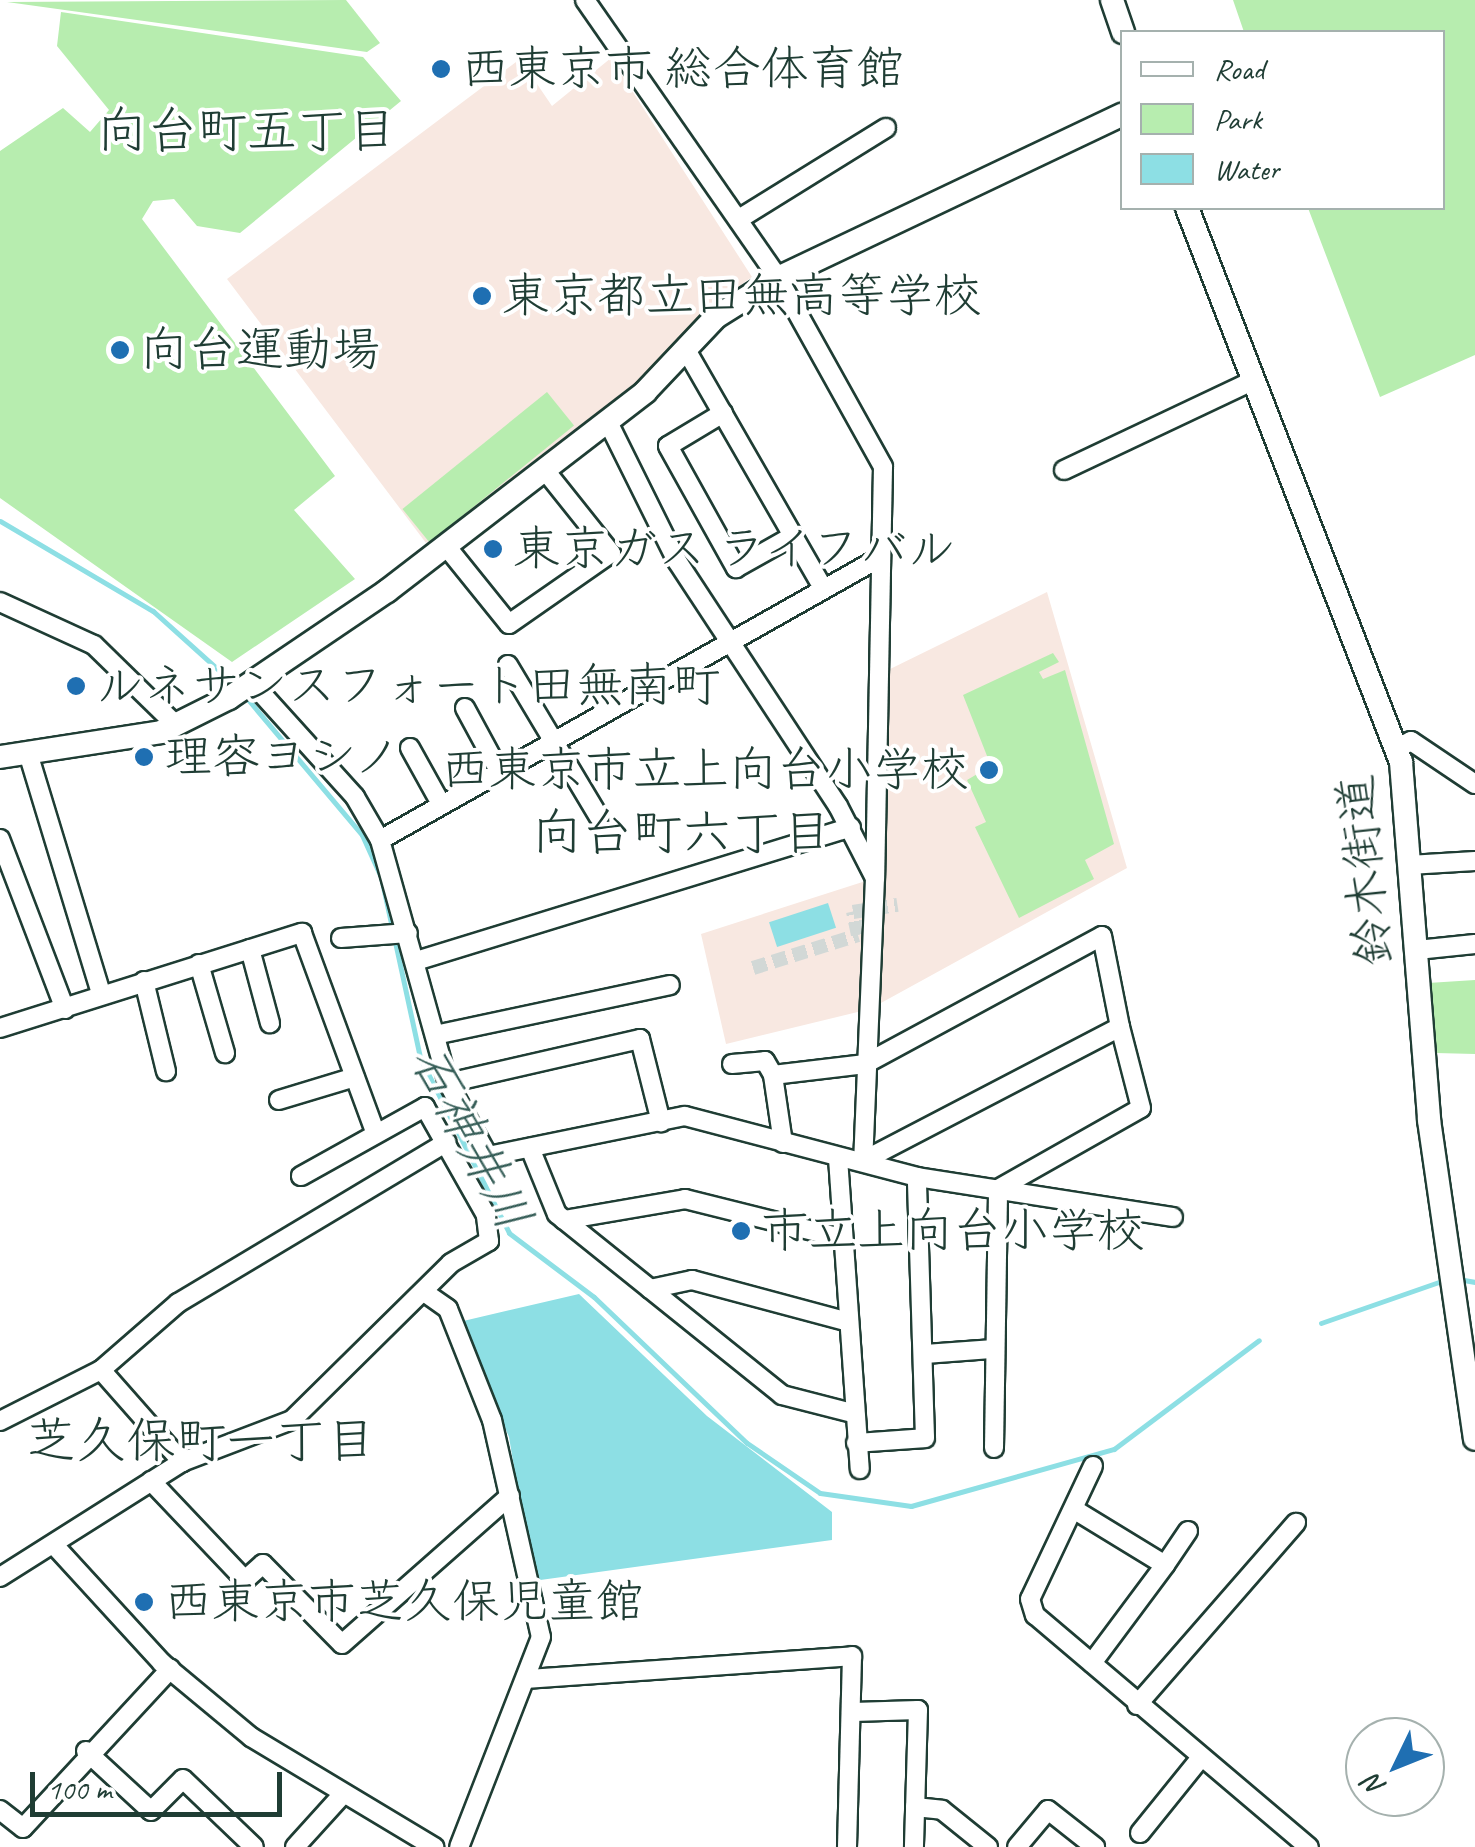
<!DOCTYPE html>
<html>
<head>
<meta charset="utf-8">
<style>
  body { margin:0 }
  #map { position:relative; width:1475px; height:1847px; overflow:hidden; background:#fff; font-family:Caveat,"Klee One",sans-serif }
  div>[style] { position:absolute }
  .built>* { inset:0; background:#f8e8e1 }
  .green>* { inset:0; background:#b7edaf; transform-origin:0 0 }
  .water>* { inset:0; background:#8ddfe4; transform-origin:0 0 }
  .stream>* { height:5px; margin:-2.5px; padding:0 2.5px; transform-origin:2.5px; border-radius:2.5px; background:#8ddfe4 }
  .pedestrian-tunnel>* { height:14px; margin-top:-7px; transform-origin:0; background:repeating-linear-gradient(90deg,#d2d8d6 0 14px,transparent 0 21px) }
  .roads { filter:drop-shadow(2px 0 #1f3d34) drop-shadow(-2px 0 #1f3d34) drop-shadow(0 2px #1f3d34) drop-shadow(0 -2px #1f3d34) }
  .minor>* { height:18px; margin:-9px; padding:0 9px; transform-origin:9px; border-radius:9px; background:#fff }
  .tertiary>* { height:22px; margin:-11px; padding:0 11px; transform-origin:11px; border-radius:11px; background:#fff }
  .dots>* { width:28px; height:28px; translate:-50% -50%; box-sizing:border-box; border:5px solid #fff; border-radius:50% }
  span { translate:-50% -50%; white-space:nowrap; text-align:center; line-height:1.15; -webkit-text-stroke:8px #fff; paint-order:stroke }
  .poi-label { font-size:48px; color:#1f3d34 }
  .left { translate:0 -50%; text-align:left }
  .right { translate:-100% -50%; text-align:right }
  .street-label { font-size:48px; color:#1f3d34 }
  .neighbourhood-label { font-size:50px; color:#1f3d34 }
  .water-label { font-size:50px; color:#355d57; font-style:italic }
  .legend { position:absolute; left:1120px; top:30px; width:325px; height:180px; box-sizing:border-box; background:#fff; border:2px solid #a5b1ae; margin:0; padding:12px 18px; list-style:none; font-size:30px; color:#1f3d34 }
  .legend li { display:flex; align-items:center; gap:20px; height:50px }
  .legend b { width:50px; border:2px solid #a5b1ae }
  .north { position:absolute; left:1345px; top:1717px; width:100px; height:100px; box-sizing:border-box; background:#fff; border:2px solid #a5b1ae; border-radius:50%; rotate:227deg; font-size:28px; font-weight:700; line-height:40px; text-align:center; color:#1f3d34 }
  .north::after { content:''; display:block; margin:auto; width:35px; height:45px; background:#1f6fb2; clip-path:polygon(50% 0,100% 100%,50% 72%,0 100%) }
  .scale { position:absolute; left:30px; top:1772px; width:252px; height:45px; box-sizing:border-box; border:5px solid #1f3d34; border-top:0; padding-left:12px; font-size:30px; line-height:35px; white-space:nowrap; color:#1f3d34; -webkit-text-stroke:8px #fff; paint-order:stroke }
</style>
</head>
<body>
<div id="map">
  <div class="built">
    <i style="clip-path:polygon(611px 58px,752px 277px,702px 312px,623px 398px,426px 543px,227px 279px,520px 59px,552px 106px)"></i>
    <i style="clip-path:polygon(1047px 592px,1127px 868px,870px 1009px,726px 1044px,701px 934px,875px 878px,884px 672px)"></i>
  </div>
  <div class="green">
    <i style="clip-path:polygon(346px 0,380px 43px,367px 52px,7px 2px)"></i>
    <i style="clip-path:polygon(1233px 0,1475px 0,1475px 355px,1380px 397px,1308px 208px,1442px 208px,1442px 32px,1244px 32px)"></i>
    <i style="clip-path:polygon(61px 12px,363px 57px,401px 101px,240px 233px,197px 226px,174px 199px,153px 201px,142px 219px,335px 476px,294px 510px,355px 579px,232px 662px,0 498px,0 151px,63px 108px,90px 132px,109px 110px,57px 46px)"></i>
    <i style="left:547px;top:392px;width:43px;height:186px;rotate:51deg"></i>
    <i style="clip-path:polygon(1053px 653px,1059px 662px,1039px 672px,1043px 679px,1065px 670px,1114px 844px,1085px 860px,1094px 879px,1019px 918px,975px 827px,986px 822px,967px 780px,991px 766px,963px 695px)"></i>
    <i style="clip-path:polygon(1475px 980px,1475px 1054px,1436px 1053px,1428px 983px)"></i>
  </div>
  <div class="water">
    <i style="left:828px;top:903px;width:26px;height:62px;rotate:72deg"></i>
    <i style="clip-path:polygon(579px 1294px,707px 1416px,832px 1512px,832px 1540px,533px 1581px,509px 1437px,459px 1322px)"></i>
  </div>
  <div class="stream">
    <i style="left:0;top:521px;width:178px;rotate:30.5deg"></i>
    <i style="left:153px;top:611px;width:109px;rotate:42deg"></i>
    <i style="left:245px;top:696px;width:182px;rotate:49.9deg"></i>
    <i style="left:362px;top:835px;width:46px;rotate:65.7deg"></i>
    <i style="left:381px;top:877px;width:185px;rotate:77.8deg"></i>
    <i style="left:420px;top:1058px;width:196px;rotate:63deg"></i>
    <i style="left:509px;top:1233px;width:106px;rotate:37deg"></i>
    <i style="left:594px;top:1297px;width:211px;rotate:43.7deg"></i>
    <i style="left:747px;top:1443px;width:88px;rotate:34.4deg"></i>
    <i style="left:820px;top:1493px;width:92px;rotate:8.1deg"></i>
    <i style="left:911px;top:1506px;width:211px;rotate:-15.7deg"></i>
    <i style="left:1114px;top:1449px;width:181px;rotate:-36.9deg"></i>
    <i style="left:1458px;top:1279px;width:17px;rotate:10deg"></i>
    <i style="left:1321px;top:1323px;width:133px;rotate:-19.2deg"></i>
  </div>
  <div class="pedestrian-tunnel">
    <i style="left:753px;top:968px;width:110px;rotate:-17.4deg"></i>
    <i style="left:858px;top:935px;width:24px;rotate:-102deg"></i>
    <i style="left:853px;top:912px;width:45px;rotate:-9deg"></i>
  </div>
  <div class="roads">
    <div class="minor">
      <i style="left:585px;top:0;width:338px;rotate:55.2deg"></i>
      <i style="left:778px;top:278px;width:216px;rotate:60.9deg"></i>
      <i style="left:883px;top:467px;width:411px;rotate:91.1deg"></i>
      <i style="left:739px;top:219px;width:173px;rotate:-31.8deg"></i>
      <i style="left:685px;top:348px;width:277px;rotate:60.1deg"></i>
      <i style="left:723px;top:413px;width:64px;rotate:149deg"></i>
      <i style="left:668px;top:446px;width:140px;rotate:60.9deg"></i>
      <i style="left:736px;top:568px;width:65px;rotate:-29.3deg"></i>
      <i style="left:607px;top:420px;width:157px;rotate:63.6deg"></i>
      <i style="left:677px;top:561px;width:293px;rotate:56.7deg"></i>
      <i style="left:838px;top:806px;width:81px;rotate:62.8deg"></i>
      <i style="left:875px;top:878px;width:283px;rotate:92.4deg"></i>
      <i style="left:1064px;top:470px;width:210px;rotate:-25.3deg"></i>
      <i style="left:446px;top:546px;width:100px;rotate:51.1deg"></i>
      <i style="left:509px;top:624px;width:124px;rotate:-34.8deg"></i>
      <i style="left:611px;top:553px;width:107px;rotate:-128.6deg"></i>
      <i style="left:0;top:602px;width:103px;rotate:24.6deg"></i>
      <i style="left:94px;top:645px;width:115px;rotate:44.3deg"></i>
      <i style="left:508px;top:665px;width:177px;rotate:59.1deg"></i>
      <i style="left:253px;top:684px;width:152px;rotate:47.9deg"></i>
      <i style="left:355px;top:797px;width:50px;rotate:59.8deg"></i>
      <i style="left:380px;top:840px;width:252px;rotate:74.4deg"></i>
      <i style="left:448px;top:1083px;width:83px;rotate:61.3deg"></i>
      <i style="left:488px;top:1156px;width:201px;rotate:-11.5deg"></i>
      <i style="left:685px;top:1116px;width:240px;rotate:14.7deg"></i>
      <i style="left:917px;top:1177px;width:259px;rotate:8.9deg"></i>
      <i style="left:465px;top:708px;width:72px;rotate:61.6deg"></i>
      <i style="left:410px;top:748px;width:64px;rotate:61deg"></i>
      <i style="left:1396px;top:749px;width:17px;rotate:-28deg"></i>
      <i style="left:1411px;top:741px;width:77px;rotate:33.9deg"></i>
      <i style="left:28px;top:753px;width:252px;rotate:73.1deg"></i>
      <i style="left:0;top:839px;width:182px;rotate:69.1deg"></i>
      <i style="left:380px;top:840px;width:575px;rotate:-29.46deg"></i>
      <i style="left:1409px;top:865px;width:66px;rotate:-3.5deg"></i>
      <i style="left:341px;top:938px;width:67px;rotate:-4.3deg"></i>
      <i style="left:250px;top:949px;width:77px;rotate:74.9deg"></i>
      <i style="left:1417px;top:950px;width:58px;rotate:-5.9deg"></i>
      <i style="left:416px;top:961px;width:455px;rotate:-17.1deg"></i>
      <i style="left:199px;top:964px;width:93px;rotate:73.7deg"></i>
      <i style="left:144px;top:981px;width:93px;rotate:76.3deg"></i>
      <i style="left:0;top:1028px;width:317px;rotate:-17.5deg"></i>
      <i style="left:302px;top:933px;width:211px;rotate:69.8deg"></i>
      <i style="left:435px;top:1035px;width:240px;rotate:-12deg"></i>
      <i style="left:732px;top:1064px;width:33px;rotate:-5deg"></i>
      <i style="left:765px;top:1061px;width:16px;rotate:60deg"></i>
      <i style="left:448px;top:1083px;width:197px;rotate:-12.9deg"></i>
      <i style="left:640px;top:1039px;width:86px;rotate:75.8deg"></i>
      <i style="left:279px;top:1100px;width:79px;rotate:-16.8deg"></i>
      <i style="left:783px;top:1143px;width:69px;rotate:-98.4deg"></i>
      <i style="left:773px;top:1075px;width:93px;rotate:-6.8deg"></i>
      <i style="left:865px;top:1064px;width:269px;rotate:-28.4deg"></i>
      <i style="left:1102px;top:936px;width:93px;rotate:78.8deg"></i>
      <i style="left:1120px;top:1027px;width:290px;rotate:152.5deg"></i>
      <i style="left:530px;top:1148px;width:71px;rotate:67.8deg"></i>
      <i style="left:557px;top:1214px;width:289px;rotate:38.8deg"></i>
      <i style="left:782px;top:1395px;width:72px;rotate:14.4deg"></i>
      <i style="left:838px;top:1158px;width:312px;rotate:86deg"></i>
      <i style="left:564px;top:1220px;width:123px;rotate:-9.8deg"></i>
      <i style="left:685px;top:1199px;width:162px;rotate:14deg"></i>
      <i style="left:650px;top:1289px;width:43px;rotate:-12.1deg"></i>
      <i style="left:692px;top:1280px;width:158px;rotate:15deg"></i>
      <i style="left:424px;top:1292px;width:29px;rotate:35deg"></i>
      <i style="left:448px;top:1309px;width:119px;rotate:68.4deg"></i>
      <i style="left:492px;top:1420px;width:222px;rotate:77.3deg"></i>
      <i style="left:541px;top:1637px;width:225px;rotate:111.3deg"></i>
      <i style="left:924px;top:1354px;width:68px;rotate:-4.2deg"></i>
      <i style="left:101px;top:1370px;width:123px;rotate:48.6deg"></i>
      <i style="left:0;top:1421px;width:113px;rotate:-26.8deg"></i>
      <i style="left:101px;top:1370px;width:102px;rotate:-41deg"></i>
      <i style="left:178px;top:1303px;width:313px;rotate:-30.9deg"></i>
      <i style="left:856px;top:1443px;width:69px;rotate:-4.1deg"></i>
      <i style="left:925px;top:1438px;width:261px;rotate:-91.8deg"></i>
      <i style="left:994px;top:1448px;width:259px;rotate:-89.1deg"></i>
      <i style="left:998px;top:1189px;width:164px;rotate:-29.5deg"></i>
      <i style="left:1141px;top:1108px;width:84px;rotate:-104.5deg"></i>
      <i style="left:1093px;top:1466px;width:147px;rotate:115.3deg"></i>
      <i style="left:1030px;top:1599px;width:17px;rotate:73deg"></i>
      <i style="left:1035px;top:1615px;width:359px;rotate:40.3deg"></i>
      <i style="left:151px;top:1481px;width:137px;rotate:46.5deg"></i>
      <i style="left:245px;top:1580px;width:24px;rotate:-42deg"></i>
      <i style="left:263px;top:1564px;width:112px;rotate:45.4deg"></i>
      <i style="left:342px;top:1644px;width:224px;rotate:-41.4deg"></i>
      <i style="left:1075px;top:1510px;width:105px;rotate:31.4deg"></i>
      <i style="left:1165px;top:1565px;width:41px;rotate:-55.9deg"></i>
      <i style="left:54px;top:1545px;width:160px;rotate:47.5deg"></i>
      <i style="left:162px;top:1663px;width:116px;rotate:39.7deg"></i>
      <i style="left:251px;top:1737px;width:214px;rotate:31deg"></i>
      <i style="left:0;top:1577px;width:215px;rotate:-32.3deg"></i>
      <i style="left:182px;top:1462px;width:118px;rotate:-20.9deg"></i>
      <i style="left:292px;top:1420px;width:223px;rotate:-44.6deg"></i>
      <i style="left:451px;top:1263px;width:44px;rotate:-30.1deg"></i>
      <i style="left:489px;top:1241px;width:26px;rotate:-97deg"></i>
      <i style="left:486px;top:1215px;width:124px;rotate:-119.5deg"></i>
      <i style="left:425px;top:1107px;width:142px;rotate:150.9deg"></i>
      <i style="left:1092px;top:1663px;width:122px;rotate:-53.3deg"></i>
      <i style="left:527px;top:1679px;width:326px;rotate:-4deg"></i>
      <i style="left:852px;top:1656px;width:191px;rotate:91.5deg"></i>
      <i style="left:1137px;top:1705px;width:242px;rotate:-48.9deg"></i>
      <i style="left:853px;top:1712px;width:65px;rotate:-1.8deg"></i>
      <i style="left:918px;top:1710px;width:137px;rotate:91.7deg"></i>
      <i style="left:86px;top:1751px;width:88px;rotate:42.7deg"></i>
      <i style="left:151px;top:1811px;width:45px;rotate:-45deg"></i>
      <i style="left:183px;top:1779px;width:98px;rotate:43.8deg"></i>
      <i style="left:915px;top:1807px;width:27px;rotate:6deg"></i>
      <i style="left:942px;top:1810px;width:59px;rotate:38.8deg"></i>
      <i style="left:0;top:1810px;width:29px;rotate:38deg"></i>
      <i style="left:23px;top:1828px;width:217px;rotate:-47.2deg"></i>
      <i style="left:1140px;top:1833px;width:94px;rotate:-51.1deg"></i>
      <i style="left:295px;top:1847px;width:72px;rotate:-47.8deg"></i>
      <i style="left:1017px;top:1847px;width:48px;rotate:-50deg"></i>
      <i style="left:1048px;top:1810px;width:60px;rotate:38.2deg"></i>
    </div>
    <div class="tertiary">
      <i style="left:1112px;top:0;width:34px;rotate:71deg"></i>
      <i style="left:1187px;top:208px;width:594px;rotate:68.88deg"></i>
      <i style="left:1401px;top:762px;width:359px;rotate:85.5deg"></i>
      <i style="left:1429px;top:1120px;width:322px;rotate:81.8deg"></i>
      <i style="left:0;top:757px;width:163px;rotate:-8.8deg"></i>
      <i style="left:161px;top:732px;width:76px;rotate:-26.6deg"></i>
      <i style="left:229px;top:698px;width:191px;rotate:-34.1deg"></i>
      <i style="left:387px;top:591px;width:326px;rotate:-37.6deg"></i>
      <i style="left:645px;top:392px;width:103px;rotate:-46.6deg"></i>
      <i style="left:716px;top:317px;width:73px;rotate:-32.2deg"></i>
      <i style="left:778px;top:278px;width:381px;rotate:-25.4deg"></i>
    </div>
  </div>
  <div class="dots">
    <i style="left:441px;top:69px;background:#1f6fb2"></i>
    <i style="left:482px;top:296px;background:#1f6fb2"></i>
    <i style="left:120px;top:350px;background:#1f6fb2"></i>
    <i style="left:493px;top:549px;background:#1f6fb2"></i>
    <i style="left:76px;top:686px;background:#1f6fb2"></i>
    <i style="left:144px;top:757px;background:#1f6fb2"></i>
    <i style="left:989px;top:770px;background:#1f6fb2"></i>
    <i style="left:741px;top:1231px;background:#1f6fb2"></i>
    <i style="left:144px;top:1602px;background:#1f6fb2"></i>
  </div>
  <div class="poi-label">
    <span class="left" style="left:461px;top:69px">西東京市 総合体育館</span>
    <span class="left" style="left:502px;top:296px">東京都立田無高等学校</span>
    <span class="left" style="left:140px;top:350px">向台運動場</span>
    <span class="left" style="left:513px;top:549px">東京ガス ライフバル</span>
    <span class="left" style="left:96px;top:686px">ルネサンスフォート田無南町</span>
    <span class="left" style="left:164px;top:757px">理容ヨシノ</span>
    <span class="right" style="left:969px;top:770px">西東京市立上向台小学校</span>
    <span class="left" style="left:761px;top:1231px">市立上向台小学校</span>
    <span class="left" style="left:164px;top:1602px">西東京市芝久保児童館</span>
  </div>
  <div class="street-label">
    <span style="left:1365px;top:870px;rotate:-96deg">鈴木街道</span>
  </div>
  <div class="neighbourhood-label">
    <span style="left:247px;top:131px">向台町五丁目</span>
    <span style="left:682px;top:833px">向台町六丁目</span>
    <span style="left:201px;top:1441px">芝久保町一丁目</span>
  </div>
  <div class="water-label">
    <span style="left:471px;top:1138px;rotate:62deg">石神井川</span>
  </div>
  <ul class="legend">
  <li><b style="height:12px;background:#fff"></b>Road</li>
  <li><b style="height:28px;background:#b7edaf"></b>Park</li>
  <li><b style="height:28px;background:#8ddfe4"></b>Water</li>
  </ul>
  <div class="north">N</div>
  <div class="scale">100 m</div>
</div>
</body>
</html>
